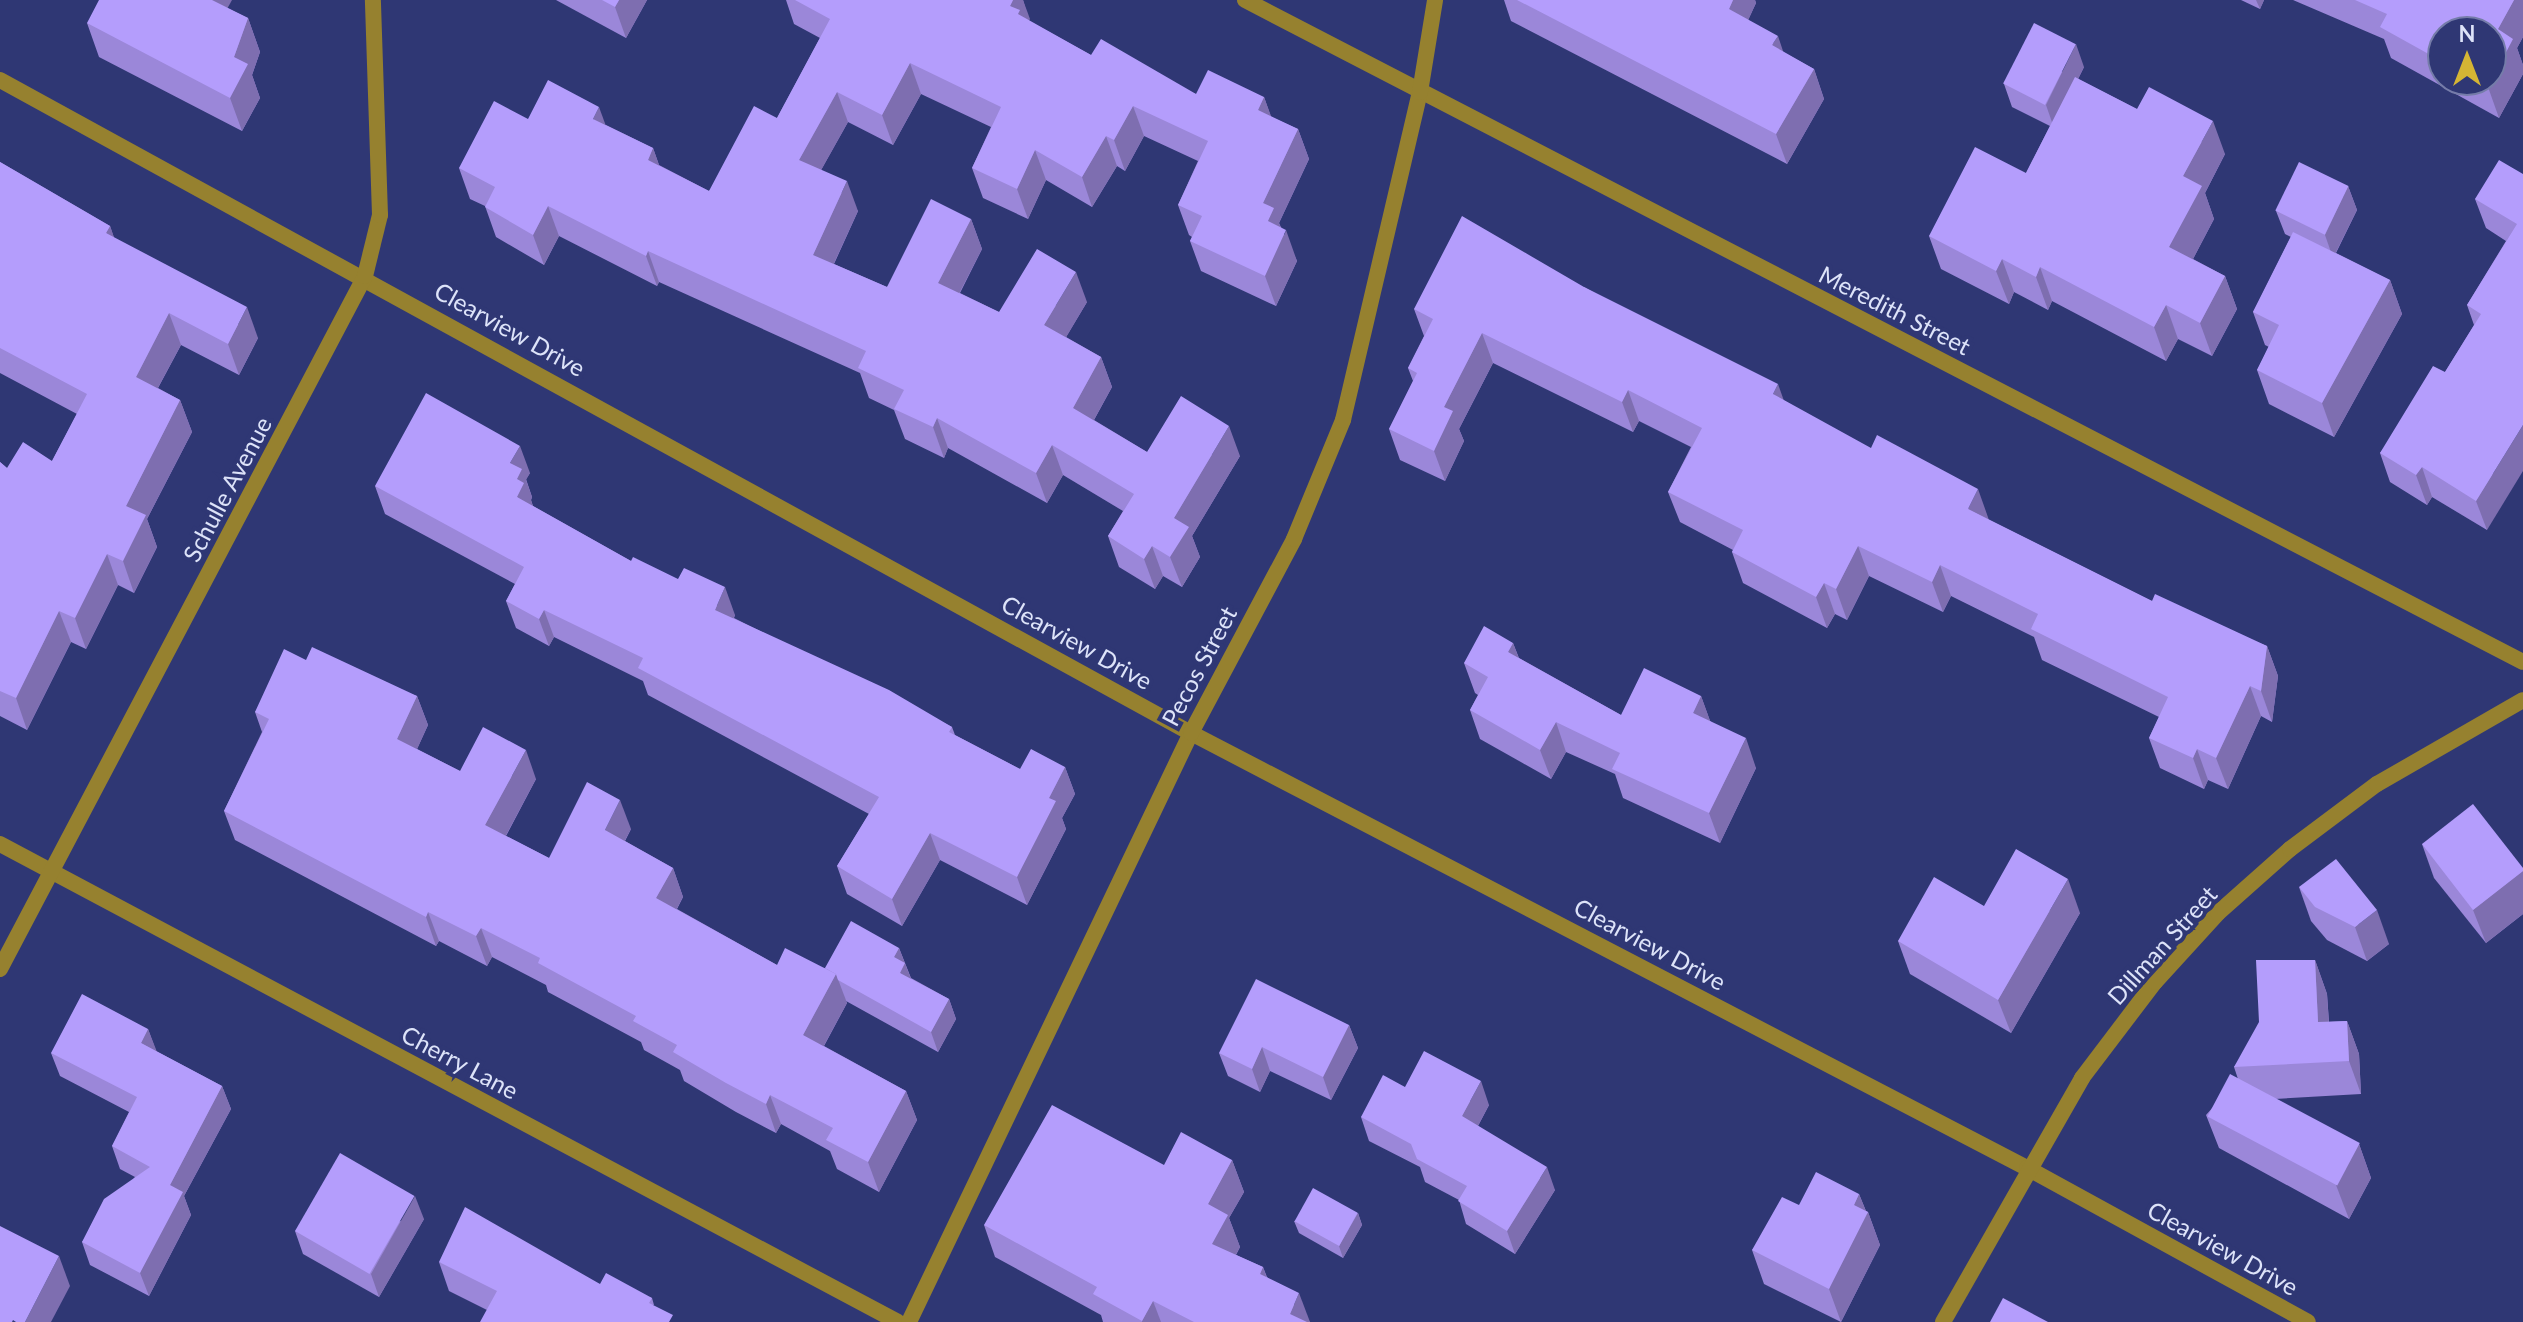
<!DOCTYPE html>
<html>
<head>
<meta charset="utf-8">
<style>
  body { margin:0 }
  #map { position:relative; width:2523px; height:1322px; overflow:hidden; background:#2f3774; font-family:Lato,sans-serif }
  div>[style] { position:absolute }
  .minor>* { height:16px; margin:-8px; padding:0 8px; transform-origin:8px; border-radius:8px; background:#96812f }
  .tertiary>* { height:16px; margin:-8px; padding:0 8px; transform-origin:8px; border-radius:8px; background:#96812f }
  .wall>* { inset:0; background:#9b87d9 }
  .shaded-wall>* { inset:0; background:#7e6eb0 }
  .building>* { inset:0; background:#b49dfc; transform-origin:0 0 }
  span { translate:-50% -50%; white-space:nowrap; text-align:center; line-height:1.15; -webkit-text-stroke:8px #2f3774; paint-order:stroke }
  .street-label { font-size:24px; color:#dde3f9 }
  .north { position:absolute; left:2427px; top:16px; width:80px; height:80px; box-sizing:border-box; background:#2f3774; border:2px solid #757ca9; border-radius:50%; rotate:0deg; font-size:22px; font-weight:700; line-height:32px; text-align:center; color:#dde3f9 }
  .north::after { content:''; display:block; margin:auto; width:28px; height:36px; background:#d5b534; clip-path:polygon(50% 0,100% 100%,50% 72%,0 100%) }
</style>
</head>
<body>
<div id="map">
  <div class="minor">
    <i style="left:1245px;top:0;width:1439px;rotate:27.38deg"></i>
    <i style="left:0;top:80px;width:1358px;rotate:28.74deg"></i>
    <i style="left:1191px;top:733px;width:942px;rotate:27.49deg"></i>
    <i style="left:2027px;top:1168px;width:320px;rotate:28.7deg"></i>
    <i style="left:0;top:844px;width:1017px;rotate:28.03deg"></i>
    <i style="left:0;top:969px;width:783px;rotate:-62.22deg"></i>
    <i style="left:365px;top:276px;width:63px;rotate:-76.2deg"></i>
    <i style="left:380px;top:215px;width:215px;rotate:-91.9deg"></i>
    <i style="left:1943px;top:1322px;width:281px;rotate:-60.3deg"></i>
    <i style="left:2082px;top:1078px;width:121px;rotate:-52.8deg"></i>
    <i style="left:2155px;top:982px;width:93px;rotate:-47.6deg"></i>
    <i style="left:2218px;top:913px;width:96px;rotate:-41.6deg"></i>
    <i style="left:2290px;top:849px;width:109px;rotate:-36.8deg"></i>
    <i style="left:2377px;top:784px;width:168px;rotate:-29.9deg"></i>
  </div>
  <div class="tertiary">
    <i style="left:909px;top:1322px;width:653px;rotate:-64.42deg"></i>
    <i style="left:1191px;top:733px;width:220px;rotate:-62deg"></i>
    <i style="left:1294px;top:539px;width:129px;rotate:-67.6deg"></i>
    <i style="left:1343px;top:420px;width:337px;rotate:-76.8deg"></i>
    <i style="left:1420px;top:92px;width:93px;rotate:-80.7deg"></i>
  </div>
  <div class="wall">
    <i style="clip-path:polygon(556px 0,647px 0,626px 38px)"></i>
    <i style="clip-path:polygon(786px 0,1023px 0,1029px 21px,1091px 55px,1196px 94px,1264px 97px,1271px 117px,1298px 129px,1309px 159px,1279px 223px,1297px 261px,1276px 306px,1201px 271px,1190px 241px,1192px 237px,1189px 235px,1178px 205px,1198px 161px,1144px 136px,1125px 171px,1117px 166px,1092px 207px,1046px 180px,1028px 219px,983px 198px,972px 168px,991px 127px,921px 94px,893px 145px,848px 122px,821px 170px,858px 211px,834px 264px,887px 287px,971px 219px,982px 249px,960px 293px,999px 312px,1087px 302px,1066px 337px,1101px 357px,1112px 387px,1094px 420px,1147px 452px,1240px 456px,1192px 536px,1200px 557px,1182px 587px,1163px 576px,1155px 589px,1119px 567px,1108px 536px,1123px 511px,1063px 475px,1047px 503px,948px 448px,944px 458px,905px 439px,894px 410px,869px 398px,860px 373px,659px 282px,657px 286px,559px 236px,544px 265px,496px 237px,485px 206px,470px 199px,459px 168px,528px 119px,606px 125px,653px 148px,659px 165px,709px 191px,777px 118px,820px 38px,794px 24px)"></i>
    <i style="clip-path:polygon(1504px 0,1755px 0,1756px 3px,1748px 20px,1783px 52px,1814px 69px,1824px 99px,1787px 164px,1511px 21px)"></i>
    <i style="clip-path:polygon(2241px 0,2264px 0,2260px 9px)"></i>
    <i style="clip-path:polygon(evenodd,2293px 0,2523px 0,2523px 37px,2517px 48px,2523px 65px,2523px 74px,2499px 118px,2391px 58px,2384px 39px,2293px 0,2443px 32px,2491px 80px,2443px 80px,2443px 32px)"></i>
    <i style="clip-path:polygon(227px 8px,248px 18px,260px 52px,252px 75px,260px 98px,242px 131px,99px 57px,87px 23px)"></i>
    <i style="clip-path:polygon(2084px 67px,2078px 79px,2225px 154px,2205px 193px,2214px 219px,2193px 259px,2225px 276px,2237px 309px,2212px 356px,2178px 339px,2166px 361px,2052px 301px,2048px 310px,2014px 292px,2009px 304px,1941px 269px,1929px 236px,2026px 173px,2050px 126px,2012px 107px,2004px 84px)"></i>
    <i style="clip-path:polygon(0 162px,110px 226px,114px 238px,258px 338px,239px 375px,181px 345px,158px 388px,180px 400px,192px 432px,147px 519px,157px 547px,134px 593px,118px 585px,86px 649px,71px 642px,27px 730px,0 716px,0 462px,7px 468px,52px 461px,77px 414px,0 373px)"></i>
    <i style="clip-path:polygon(2523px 174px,2487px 530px,2432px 497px,2427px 505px,2390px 482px,2380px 453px,2445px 372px,2474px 325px,2467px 305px,2506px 241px,2486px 228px,2475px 199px)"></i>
    <i style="clip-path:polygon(2348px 186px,2357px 210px,2336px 253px,2390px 280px,2402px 314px,2334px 437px,2269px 404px,2257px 370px,2269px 347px,2265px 345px,2253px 312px,2291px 237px,2285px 234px,2276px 211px)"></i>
    <i style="clip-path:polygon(1584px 287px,1783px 400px,1989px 520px,2152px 601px,2267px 646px,2278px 676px,2272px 722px,2261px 716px,2228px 789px,2208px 780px,2204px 789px,2160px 768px,2149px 738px,2159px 717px,2042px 660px,2034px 637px,1951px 596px,1943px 612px,1869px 576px,1847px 620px,1835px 614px,1827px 628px,1743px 583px,1732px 552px,1733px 550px,1680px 522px,1668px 492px,1691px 447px,1639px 421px,1633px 432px,1493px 363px,1459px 429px,1464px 441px,1445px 481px,1400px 460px,1389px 429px,1413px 381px,1408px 368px,1424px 336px,1414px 309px)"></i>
    <i style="clip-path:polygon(530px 473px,526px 479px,532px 497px,531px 500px,533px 506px,631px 561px,735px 615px,734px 618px,952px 727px,955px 735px,1020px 769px,1065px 767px,1075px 794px,1062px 818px,1066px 829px,1027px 905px,940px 860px,902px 926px,847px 894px,837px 866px,869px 814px,648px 695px,643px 681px,554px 637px,549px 646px,516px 628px,506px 601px,515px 584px,385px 514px,375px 486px)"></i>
    <i style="clip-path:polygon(1513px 643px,1519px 658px,1621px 715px,1701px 696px,1710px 721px,1756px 768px,1720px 843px,1623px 798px,1615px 774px,1566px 752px,1551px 779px,1480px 739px,1470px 710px,1478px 695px,1475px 693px,1464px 663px)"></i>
    <i style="clip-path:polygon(306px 660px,417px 696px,428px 725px,417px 749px,460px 771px,536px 779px,506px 836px,549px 858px,631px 829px,625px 841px,673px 868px,683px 897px,677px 909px,777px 965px,825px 968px,899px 948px,911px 978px,949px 999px,956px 1019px,938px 1052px,846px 1001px,847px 1003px,824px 1046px,906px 1091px,917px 1120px,879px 1192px,837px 1169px,830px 1151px,781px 1124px,776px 1133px,736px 1112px,684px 1081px,680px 1070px,644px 1050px,641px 1042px,548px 992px,546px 985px,492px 957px,487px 966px,439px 941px,436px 946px,235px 840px,224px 811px,262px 732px,255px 712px)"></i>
    <i style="clip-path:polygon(2422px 844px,2523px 868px,2523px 914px,2486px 943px,2434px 878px)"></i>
    <i style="clip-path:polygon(2299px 887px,2389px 944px,2367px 961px,2327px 940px,2311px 921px)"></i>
    <i style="clip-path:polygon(1984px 906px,2080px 913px,2011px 1033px,1910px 974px,1898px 941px)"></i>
    <i style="clip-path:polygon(2315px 960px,2327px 994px,2329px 1022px,2347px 1021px,2359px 1054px,2361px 1094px,2275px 1099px,2359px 1144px,2371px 1178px,2349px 1219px,2219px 1148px,2206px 1115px,2238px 1079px,2234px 1067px)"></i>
    <i style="clip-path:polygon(1349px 1025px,1358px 1048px,1331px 1100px,1270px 1071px,1260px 1092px,1228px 1076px,1219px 1053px)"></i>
    <i style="clip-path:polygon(148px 1029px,156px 1051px,222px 1086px,231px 1109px,184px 1196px,191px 1215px,149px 1296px,90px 1265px,82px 1242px,135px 1177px,120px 1169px,112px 1146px,129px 1112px,60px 1076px,51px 1053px)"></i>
    <i style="clip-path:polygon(1405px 1087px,1489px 1105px,1478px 1126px,1555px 1190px,1515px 1254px,1466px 1224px,1459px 1200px,1425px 1182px,1420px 1167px,1369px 1141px,1361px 1117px)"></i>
    <i style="clip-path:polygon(1232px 1160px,1244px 1192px,1229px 1218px,1240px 1247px,1236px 1255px,1263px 1267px,1267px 1277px,1310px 1322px,1103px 1322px,1101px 1315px,995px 1257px,984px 1225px,1164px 1165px)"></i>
    <i style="clip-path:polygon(1859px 1194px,1866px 1211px,1868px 1212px,1880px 1245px,1841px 1322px,1764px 1284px,1752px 1250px,1799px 1205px)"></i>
    <i style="clip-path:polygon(1358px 1213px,1362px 1225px,1343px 1258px,1299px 1233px,1294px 1221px)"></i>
    <i style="clip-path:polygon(424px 1219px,379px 1297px,303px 1254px,295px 1231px)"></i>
    <i style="clip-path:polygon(439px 1262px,600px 1284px,652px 1298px,654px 1305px,487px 1310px,449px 1291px)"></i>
  </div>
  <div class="shaded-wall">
    <i style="clip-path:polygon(205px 0,232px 0,216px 29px)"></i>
    <i style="clip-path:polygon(619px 0,647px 0,626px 38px,615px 7px)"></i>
    <i style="clip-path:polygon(1013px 0,1023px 0,1030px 19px,1026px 27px,1010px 6px)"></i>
    <i style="clip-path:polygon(1733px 0,1755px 0,1756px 3px,1740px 38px,1729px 9px)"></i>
    <i style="clip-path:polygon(2256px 0,2264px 0,2260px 9px)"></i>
    <i style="clip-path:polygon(2514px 0,2523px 0,2523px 37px,2517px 48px,2523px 65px,2523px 74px,2499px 118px,2488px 87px,2498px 29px)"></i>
    <i style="clip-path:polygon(248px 18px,260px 52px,252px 75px,260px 98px,242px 131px,230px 98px,234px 57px)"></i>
    <i style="clip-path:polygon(1778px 36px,1788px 66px,1772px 45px)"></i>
    <i style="clip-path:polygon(2076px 44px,2084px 67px,2054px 128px,2046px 105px)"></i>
    <i style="clip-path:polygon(910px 63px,921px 94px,893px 145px,882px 115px)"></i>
    <i style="clip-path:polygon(1814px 69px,1824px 99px,1787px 164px,1776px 134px)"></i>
    <i style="clip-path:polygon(837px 92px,848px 122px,810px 190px,799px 160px)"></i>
    <i style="clip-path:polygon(1264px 97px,1275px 127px,1258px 110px)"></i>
    <i style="clip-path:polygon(1133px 106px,1144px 136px,1125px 171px,1114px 140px)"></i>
    <i style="clip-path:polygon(599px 107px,610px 137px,593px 119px)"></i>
    <i style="clip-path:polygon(2213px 121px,2225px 154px,2205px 193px,2214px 219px,2182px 280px,2169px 247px,2183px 176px)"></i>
    <i style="clip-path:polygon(1298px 129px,1309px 159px,1279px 223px,1284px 236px,1286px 230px,1297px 261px,1276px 306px,1265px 276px,1268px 221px,1263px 203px)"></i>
    <i style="clip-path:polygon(1106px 136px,1117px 166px,1092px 207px,1082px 177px)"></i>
    <i style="clip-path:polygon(653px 148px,664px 179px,648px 160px)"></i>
    <i style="clip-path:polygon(1035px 150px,1046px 180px,1028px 219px,1017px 189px)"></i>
    <i style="clip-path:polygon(847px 181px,858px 211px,824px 285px,813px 255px)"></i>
    <i style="clip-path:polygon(2348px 186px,2357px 210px,2333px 258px,2325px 235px)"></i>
    <i style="clip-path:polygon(548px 206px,559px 236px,544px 265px,533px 235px)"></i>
    <i style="clip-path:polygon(971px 219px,982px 249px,949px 313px,938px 283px)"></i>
    <i style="clip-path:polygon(110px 226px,121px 257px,106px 233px)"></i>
    <i style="clip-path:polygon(648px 251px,659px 282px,657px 286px,646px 256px)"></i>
    <i style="clip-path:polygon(2002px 259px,2014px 292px,2009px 304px,1996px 271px)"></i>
    <i style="clip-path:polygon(2040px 267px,2052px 301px,2048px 310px,2036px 277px)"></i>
    <i style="clip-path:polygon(1076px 272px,1087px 302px,1055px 356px,1044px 325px)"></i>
    <i style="clip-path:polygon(2225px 276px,2237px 309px,2212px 356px,2200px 323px)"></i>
    <i style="clip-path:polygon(2390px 280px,2402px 314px,2334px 437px,2322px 403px)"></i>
    <i style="clip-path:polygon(2166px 305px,2178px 339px,2166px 361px,2154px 327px)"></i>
    <i style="clip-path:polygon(247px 307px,258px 338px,239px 375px,228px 344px)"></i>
    <i style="clip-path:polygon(169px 313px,181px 345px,147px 408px,136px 377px)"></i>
    <i style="clip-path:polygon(1482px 333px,1493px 363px,1459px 429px,1464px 441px,1445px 481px,1434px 451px,1444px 407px)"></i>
    <i style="clip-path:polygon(1101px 357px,1112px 387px,1084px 438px,1073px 408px)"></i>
    <i style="clip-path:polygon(1778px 384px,1789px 415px,1773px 394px)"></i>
    <i style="clip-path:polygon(1628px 390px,1639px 421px,1633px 432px,1622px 402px)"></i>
    <i style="clip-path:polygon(180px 400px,192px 432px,147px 519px,157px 547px,134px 593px,123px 561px,126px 506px)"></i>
    <i style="clip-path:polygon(937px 418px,948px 448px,944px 458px,933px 427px)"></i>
    <i style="clip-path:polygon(2523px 425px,2523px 471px,2487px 530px,2476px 501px)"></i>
    <i style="clip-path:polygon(1229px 426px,1240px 456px,1192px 536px,1200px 557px,1182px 587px,1170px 557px,1174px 518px)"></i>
    <i style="clip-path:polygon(1052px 445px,1063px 475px,1047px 503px,1036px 473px)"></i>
    <i style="clip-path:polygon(520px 446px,530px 473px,526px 480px,532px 497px,531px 500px,534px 510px,517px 497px,510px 463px)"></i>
    <i style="clip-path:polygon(2422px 467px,2432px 497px,2427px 505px,2416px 475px)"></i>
    <i style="clip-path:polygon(1978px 489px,1989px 520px,1968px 509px)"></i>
    <i style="clip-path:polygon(1152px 546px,1163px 576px,1155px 589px,1144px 559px)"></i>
    <i style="clip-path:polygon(1858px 546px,1869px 576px,1847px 620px,1836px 589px)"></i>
    <i style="clip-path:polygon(107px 554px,118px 585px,86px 649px,75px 618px)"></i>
    <i style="clip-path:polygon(1940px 565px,1951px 596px,1943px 612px,1932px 582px)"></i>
    <i style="clip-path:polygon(1824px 583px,1835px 614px,1827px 628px,1816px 597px)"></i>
    <i style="clip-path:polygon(725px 587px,735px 615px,724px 637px,715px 610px)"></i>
    <i style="clip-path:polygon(544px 610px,554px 637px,549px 646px,539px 619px)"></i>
    <i style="clip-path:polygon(59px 611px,71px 642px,27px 730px,16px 698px)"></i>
    <i style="clip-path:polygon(1513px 643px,1524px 672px,1508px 652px)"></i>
    <i style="clip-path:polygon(2267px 646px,2278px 676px,2272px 722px,2261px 691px)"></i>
    <i style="clip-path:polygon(2250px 686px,2261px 716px,2228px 789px,2216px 758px)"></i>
    <i style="clip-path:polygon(417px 696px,428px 725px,408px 769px,397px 739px)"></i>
    <i style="clip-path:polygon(1701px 696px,1712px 726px,1693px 713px)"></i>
    <i style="clip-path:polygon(1556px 722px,1566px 752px,1551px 779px,1540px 750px)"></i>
    <i style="clip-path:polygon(1746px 738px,1756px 768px,1720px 843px,1709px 813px)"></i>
    <i style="clip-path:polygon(2197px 749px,2208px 780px,2204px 789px,2193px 758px)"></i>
    <i style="clip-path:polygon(526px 750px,536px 779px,496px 854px,485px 825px)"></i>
    <i style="clip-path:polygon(1065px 767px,1075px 794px,1062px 818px,1066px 829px,1027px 905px,1017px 877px,1049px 798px)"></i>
    <i style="clip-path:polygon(620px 800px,631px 829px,615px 859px,605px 830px)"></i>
    <i style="clip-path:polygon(930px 833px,940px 860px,902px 926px,892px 899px)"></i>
    <i style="clip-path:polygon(673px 868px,683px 897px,667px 927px,656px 898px)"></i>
    <i style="clip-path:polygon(2523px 871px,2523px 914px,2486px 943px,2473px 910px)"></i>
    <i style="clip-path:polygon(2068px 879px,2080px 913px,2011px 1033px,1998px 1000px)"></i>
    <i style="clip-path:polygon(2377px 910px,2389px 944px,2367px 961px,2355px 927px)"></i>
    <i style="clip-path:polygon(428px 912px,439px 941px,436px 946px,426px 917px)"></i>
    <i style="clip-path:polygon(481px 928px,492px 957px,487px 966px,476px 936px)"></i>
    <i style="clip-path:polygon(899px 948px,913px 984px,908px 993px,894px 957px)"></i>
    <i style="clip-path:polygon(2315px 960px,2327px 994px,2331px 1056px,2318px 1022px)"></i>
    <i style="clip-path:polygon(836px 974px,847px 1003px,814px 1064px,803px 1035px)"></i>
    <i style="clip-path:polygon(949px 999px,956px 1019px,938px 1052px,931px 1032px)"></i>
    <i style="clip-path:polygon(2347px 1021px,2359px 1054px,2361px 1094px,2349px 1061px)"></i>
    <i style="clip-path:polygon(1349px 1025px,1358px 1048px,1331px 1100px,1323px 1077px)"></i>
    <i style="clip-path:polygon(148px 1029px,157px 1052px,141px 1043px)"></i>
    <i style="clip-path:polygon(1262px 1047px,1270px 1071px,1260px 1092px,1252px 1069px)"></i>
    <i style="clip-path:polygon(1481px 1081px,1489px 1105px,1471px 1139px,1462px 1116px)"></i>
    <i style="clip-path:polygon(222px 1086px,231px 1109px,184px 1196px,191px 1215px,149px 1296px,140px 1273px,170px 1185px)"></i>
    <i style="clip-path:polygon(906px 1091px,917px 1120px,879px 1192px,868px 1162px)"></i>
    <i style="clip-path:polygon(770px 1095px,781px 1124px,776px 1133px,766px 1104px)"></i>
    <i style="clip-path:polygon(2359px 1144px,2371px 1178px,2349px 1219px,2336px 1185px)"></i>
    <i style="clip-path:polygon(1232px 1160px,1244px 1192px,1229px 1218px,1240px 1247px,1224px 1276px,1212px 1244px,1208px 1204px)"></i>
    <i style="clip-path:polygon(1547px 1167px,1555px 1190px,1515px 1254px,1507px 1231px)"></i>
    <i style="clip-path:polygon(1859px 1194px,1867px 1214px,1868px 1212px,1880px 1245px,1841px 1322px,1829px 1289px,1854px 1205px)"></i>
    <i style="clip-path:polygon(415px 1196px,424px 1219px,379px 1297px,371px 1274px)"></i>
    <i style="clip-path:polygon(1358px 1213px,1362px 1225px,1343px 1258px,1339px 1246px)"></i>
    <i style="clip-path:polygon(59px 1256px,70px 1286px,51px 1322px,25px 1322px)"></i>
    <i style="clip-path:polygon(1263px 1267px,1274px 1299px,1260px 1274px)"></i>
    <i style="clip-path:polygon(1299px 1293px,1310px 1322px,1293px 1322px,1290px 1314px)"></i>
    <i style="clip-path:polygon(1153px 1301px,1161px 1322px,1142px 1322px,1142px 1321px)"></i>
  </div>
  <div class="building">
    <i style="clip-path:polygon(99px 0,212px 0,248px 18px,234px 57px,248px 64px,230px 98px,87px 23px)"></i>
    <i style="clip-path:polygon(602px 0,619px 0,615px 7px)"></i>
    <i style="clip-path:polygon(795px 0,1013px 0,1010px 6px,1020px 10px,1018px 14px,1091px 55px,1101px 39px,1196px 94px,1208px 70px,1264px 97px,1258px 110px,1298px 129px,1263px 203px,1274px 208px,1268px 221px,1286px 230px,1265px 276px,1190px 241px,1202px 216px,1178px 205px,1208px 141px,1133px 106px,1114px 140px,1106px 136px,1082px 177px,1035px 150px,1017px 189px,972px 168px,1001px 107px,910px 63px,882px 115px,837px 92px,799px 160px,847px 181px,813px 255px,887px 287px,931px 199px,971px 219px,938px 283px,999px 312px,1037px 249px,1076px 272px,1044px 325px,1101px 357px,1073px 408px,1147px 452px,1181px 396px,1229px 426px,1174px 518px,1189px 527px,1170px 557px,1152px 546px,1144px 559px,1108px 536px,1134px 494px,1052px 445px,1036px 473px,937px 418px,933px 427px,894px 409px,904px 390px,858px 368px,866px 351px,648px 251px,646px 256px,548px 206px,533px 235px,485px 207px,495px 187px,459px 168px,494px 101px,528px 119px,548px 80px,599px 107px,593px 119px,653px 148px,648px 160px,709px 191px,754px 106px,777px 118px,830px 19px)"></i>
    <i style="clip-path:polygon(1517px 0,1733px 0,1729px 9px,1778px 36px,1772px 45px,1814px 69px,1776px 134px)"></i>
    <i style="clip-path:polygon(2355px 0,2514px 0,2498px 29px,2513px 39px,2488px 87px,2476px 80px,2491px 80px,2491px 32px,2443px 32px,2443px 62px,2380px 27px,2387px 14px)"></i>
    <i style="left:2034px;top:23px;width:47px;height:68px;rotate:27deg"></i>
    <i style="clip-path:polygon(2075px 77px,2137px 109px,2149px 87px,2213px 121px,2183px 176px,2202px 186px,2169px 247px,2225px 276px,2200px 323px,2166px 305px,2154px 327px,2040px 267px,2036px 277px,2002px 259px,1996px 271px,1929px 236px,1975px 147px,2026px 173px)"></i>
    <i style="clip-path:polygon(2499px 160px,2523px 174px,2523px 425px,2476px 501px,2422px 467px,2416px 475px,2380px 453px,2433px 366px,2445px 372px,2481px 314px,2467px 305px,2517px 224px,2475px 199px)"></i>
    <i style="clip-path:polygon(0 162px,110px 226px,106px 233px,247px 307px,228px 344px,169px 313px,136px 377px,180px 400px,126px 506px,146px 515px,123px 561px,107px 554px,75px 618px,59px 611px,16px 698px,0 691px,0 462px,7px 468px,23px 442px,52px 461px,87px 394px,0 348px)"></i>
    <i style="left:2299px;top:162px;width:55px;height:54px;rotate:26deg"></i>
    <i style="clip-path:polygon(1462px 216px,1584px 287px,1778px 384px,1773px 394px,1871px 448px,1877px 435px,1978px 489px,1968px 509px,2152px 601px,2155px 594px,2267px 646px,2261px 691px,2250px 686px,2216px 758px,2197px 749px,2193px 758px,2149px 738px,2168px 697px,2031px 629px,2038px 614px,1940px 565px,1932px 582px,1858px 546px,1836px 589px,1824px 583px,1816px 597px,1732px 552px,1743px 530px,1668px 492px,1702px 428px,1628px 390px,1622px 402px,1482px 333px,1444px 407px,1453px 411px,1434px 451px,1389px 429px,1417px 373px,1408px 368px,1433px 319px,1414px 309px)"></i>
    <i style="clip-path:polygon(2293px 232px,2390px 280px,2322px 403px,2257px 370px,2279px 325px,2253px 312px)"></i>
    <i style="clip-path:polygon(426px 393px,520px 446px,510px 463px,522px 469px,517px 479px,524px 483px,517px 497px,631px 561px,633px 557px,678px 579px,684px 568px,725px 587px,715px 610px,889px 690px,952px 727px,949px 732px,1020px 769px,1031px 749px,1065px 767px,1049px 798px,1056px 801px,1017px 877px,930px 833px,892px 899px,837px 866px,879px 797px,638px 668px,643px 658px,544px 610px,539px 619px,506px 601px,524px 567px,375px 486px)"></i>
    <i style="clip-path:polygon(1484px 626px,1513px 643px,1508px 652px,1621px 715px,1644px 668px,1701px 696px,1693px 713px,1746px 738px,1709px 813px,1612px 769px,1620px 753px,1556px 722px,1540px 750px,1470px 710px,1488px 677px,1464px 663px)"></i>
    <i style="clip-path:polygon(312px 647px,417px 696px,397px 739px,460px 771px,483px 727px,526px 750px,485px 825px,549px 858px,587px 782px,620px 800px,605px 830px,673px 868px,656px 898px,777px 965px,785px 948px,836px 974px,803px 1035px,906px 1091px,868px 1162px,826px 1140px,833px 1128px,770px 1095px,766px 1104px,726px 1083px,673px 1052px,677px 1045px,633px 1021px,636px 1016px,538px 963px,540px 958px,481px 928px,476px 936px,428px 912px,426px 917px,224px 811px,269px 719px,255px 712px,284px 649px,306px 660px)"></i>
    <i style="clip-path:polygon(2473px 804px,2523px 868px,2523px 871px,2473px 910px,2422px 844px)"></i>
    <i style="clip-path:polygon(2016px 849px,2068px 879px,1998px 1000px,1898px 941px,1934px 877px,1984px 906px)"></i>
    <i style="clip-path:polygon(2336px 859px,2377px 910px,2355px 927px,2315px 907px,2299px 887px)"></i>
    <i style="clip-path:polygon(851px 921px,899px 948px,894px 957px,905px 963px,900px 973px,949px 999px,931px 1032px,838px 980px,836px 974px,825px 968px)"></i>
    <i style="clip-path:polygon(2256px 960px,2315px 960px,2318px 1022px,2347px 1021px,2349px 1061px,2234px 1067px,2259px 1022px)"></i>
    <i style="clip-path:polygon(1256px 979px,1349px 1025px,1323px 1077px,1262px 1047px,1252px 1069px,1219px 1053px)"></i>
    <i style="clip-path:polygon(82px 994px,148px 1029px,141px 1043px,222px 1086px,170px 1185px,183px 1192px,140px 1273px,82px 1242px,104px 1199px,150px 1167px,112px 1146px,137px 1097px,51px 1053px)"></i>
    <i style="clip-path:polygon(1424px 1051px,1481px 1081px,1462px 1116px,1547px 1167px,1507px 1231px,1458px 1201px,1467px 1186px,1417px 1159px,1411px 1144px,1361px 1117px,1383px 1075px,1405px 1087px)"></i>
    <i style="left:2230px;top:1074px;width:147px;height:48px;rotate:28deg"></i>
    <i style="clip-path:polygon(1052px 1105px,1164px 1165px,1181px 1132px,1232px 1160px,1208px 1204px,1228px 1215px,1212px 1244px,1263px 1267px,1260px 1274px,1299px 1293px,1290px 1314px,1307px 1322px,1194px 1322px,1153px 1301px,1142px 1321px,1093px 1294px,1097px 1287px,984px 1225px)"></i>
    <i style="left:340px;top:1153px;width:86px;height:90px;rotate:30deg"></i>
    <i style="clip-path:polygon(1816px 1172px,1859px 1194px,1854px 1205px,1868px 1212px,1829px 1289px,1752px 1250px,1782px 1197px,1799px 1205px)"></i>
    <i style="left:1313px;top:1188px;width:51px;height:38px;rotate:29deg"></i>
    <i style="clip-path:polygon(465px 1207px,600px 1284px,606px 1273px,652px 1298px,649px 1303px,673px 1315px,669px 1322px,480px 1322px,497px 1291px,439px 1262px)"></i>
    <i style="clip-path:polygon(0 1226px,59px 1256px,25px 1322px,16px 1322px,13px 1320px,12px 1322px,0 1322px)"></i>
    <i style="clip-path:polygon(2003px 1298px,2048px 1322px,1990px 1322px)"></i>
  </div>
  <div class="street-label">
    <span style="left:1895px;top:310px;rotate:27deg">Meredith Street</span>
    <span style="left:510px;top:329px;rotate:29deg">Clearview Drive</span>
    <span style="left:227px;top:489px;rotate:-62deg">Schulle Avenue</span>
    <span style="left:1077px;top:642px;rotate:29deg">Clearview Drive</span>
    <span style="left:1199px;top:666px;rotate:-62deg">Pecos Street</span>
    <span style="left:1650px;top:944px;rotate:28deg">Clearview Drive</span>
    <span style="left:2162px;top:945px;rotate:-48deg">Dillman Street</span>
    <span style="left:460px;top:1062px;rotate:28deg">Cherry Lane</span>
    <span style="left:2223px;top:1248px;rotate:29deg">Clearview Drive</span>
  </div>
  <div class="north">N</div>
</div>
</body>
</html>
